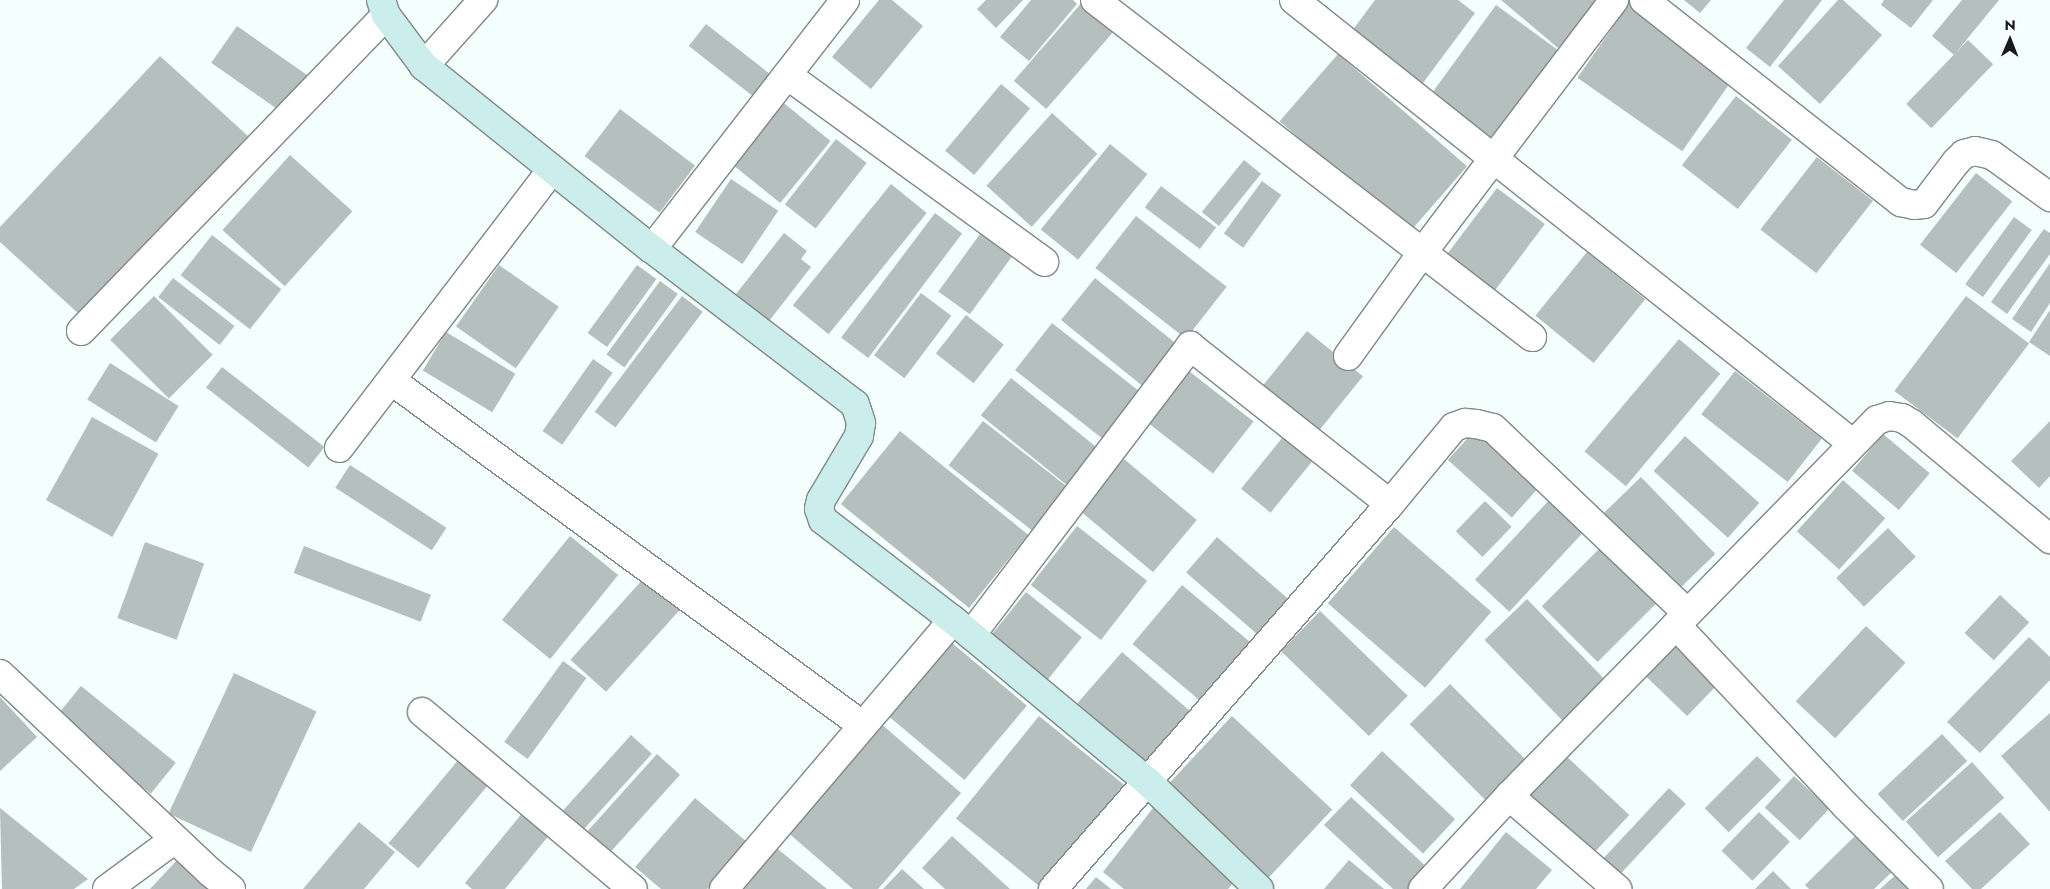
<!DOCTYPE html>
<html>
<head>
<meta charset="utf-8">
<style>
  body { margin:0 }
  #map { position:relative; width:2050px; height:889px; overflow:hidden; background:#f3fefd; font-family:Jost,sans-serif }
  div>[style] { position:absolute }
  .building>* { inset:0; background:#b5bfbe; transform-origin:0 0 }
  .roads { filter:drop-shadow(1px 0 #808988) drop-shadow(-1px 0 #808988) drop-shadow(0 1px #808988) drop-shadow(0 -1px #808988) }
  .street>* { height:28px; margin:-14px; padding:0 14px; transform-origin:14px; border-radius:14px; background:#fff }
  .secondary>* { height:28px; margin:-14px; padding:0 14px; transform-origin:14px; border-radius:14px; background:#cbeeed }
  span { translate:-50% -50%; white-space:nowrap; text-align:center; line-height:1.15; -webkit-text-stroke:4.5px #fff; paint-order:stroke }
  .north { position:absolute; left:1985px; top:15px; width:50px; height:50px; -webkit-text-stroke:4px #fff; paint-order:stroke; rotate:1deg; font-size:14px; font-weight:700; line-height:20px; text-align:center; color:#161a1a }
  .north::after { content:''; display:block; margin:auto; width:18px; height:22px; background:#161a1a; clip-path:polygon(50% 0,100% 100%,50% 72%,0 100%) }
</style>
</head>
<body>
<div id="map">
  <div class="building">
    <i style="clip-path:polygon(879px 0,892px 0,923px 26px,871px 89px,832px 57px)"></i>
    <i style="clip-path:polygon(986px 0,1023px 0,996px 28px,977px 9px)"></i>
    <i style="clip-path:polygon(1031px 0,1073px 0,1077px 4px,1029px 61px,1000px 37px)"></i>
    <i style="left:1084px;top:0;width:43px;height:107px;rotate:41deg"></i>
    <i style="clip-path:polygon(1375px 0,1458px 0,1475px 13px,1417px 91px,1346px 39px)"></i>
    <i style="clip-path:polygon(1501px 0,1600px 0,1558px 48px)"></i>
    <i style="clip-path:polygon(1684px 0,1711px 0,1700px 13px)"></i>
    <i style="clip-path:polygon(1784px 0,1822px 0,1770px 67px,1746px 48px)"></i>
    <i style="clip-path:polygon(1838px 0,1843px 0,1882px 35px,1820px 104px,1778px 66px)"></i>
    <i style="clip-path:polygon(1884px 0,1933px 0,1911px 28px,1881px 5px)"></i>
    <i style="clip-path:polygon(1962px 0,1999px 0,1954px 55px,1932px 36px)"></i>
    <i style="left:1629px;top:4px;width:128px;height:90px;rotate:35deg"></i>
    <i style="left:1496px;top:5px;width:85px;height:111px;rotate:36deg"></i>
    <i style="left:706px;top:24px;width:84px;height:28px;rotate:38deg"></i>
    <i style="left:237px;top:26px;width:86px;height:45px;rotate:35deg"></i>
    <i style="left:1968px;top:40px;width:35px;height:89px;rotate:44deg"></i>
    <i style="left:1338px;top:54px;width:171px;height:89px;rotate:41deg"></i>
    <i style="clip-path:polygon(160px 56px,248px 136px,80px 315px,0 242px,0 227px)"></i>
    <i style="left:1001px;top:84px;width:38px;height:87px;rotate:40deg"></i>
    <i style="left:1736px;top:96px;width:71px;height:88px;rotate:38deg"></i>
    <i style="left:780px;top:100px;width:65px;height:80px;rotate:39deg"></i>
    <i style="left:620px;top:109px;width:94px;height:59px;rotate:37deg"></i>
    <i style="left:1052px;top:113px;width:61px;height:98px;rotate:42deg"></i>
    <i style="left:836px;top:139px;width:39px;height:83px;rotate:38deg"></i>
    <i style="left:1110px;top:144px;width:48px;height:110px;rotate:39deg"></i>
    <i style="left:290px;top:155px;width:84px;height:101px;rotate:42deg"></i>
    <i style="left:1817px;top:157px;width:71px;height:92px;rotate:38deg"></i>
    <i style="left:1244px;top:160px;width:22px;height:67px;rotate:39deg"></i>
    <i style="left:1976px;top:173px;width:46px;height:91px;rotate:38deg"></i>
    <i style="left:731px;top:179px;width:57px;height:64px;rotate:34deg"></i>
    <i style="left:1262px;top:181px;width:24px;height:65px;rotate:36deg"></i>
    <i style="left:891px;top:184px;width:46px;height:156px;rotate:39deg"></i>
    <i style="left:1161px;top:186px;width:69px;height:27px;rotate:37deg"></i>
    <i style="left:1497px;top:188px;width:60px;height:86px;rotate:37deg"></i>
    <i style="left:935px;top:213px;width:34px;height:156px;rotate:37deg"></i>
    <i style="left:1136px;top:216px;width:115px;height:66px;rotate:38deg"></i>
    <i style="left:2014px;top:217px;width:22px;height:83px;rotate:36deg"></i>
    <i style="clip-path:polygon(2044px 229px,2050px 233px,2050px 254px,2007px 314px,1991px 302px)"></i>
    <i style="clip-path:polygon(784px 233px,807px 251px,801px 259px,811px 267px,766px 325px,732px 299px)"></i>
    <i style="left:980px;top:234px;width:39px;height:71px;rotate:36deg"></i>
    <i style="left:212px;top:235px;width:88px;height:51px;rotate:38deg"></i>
    <i style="left:1587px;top:252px;width:75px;height:82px;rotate:39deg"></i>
    <i style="clip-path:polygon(2050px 263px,2050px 303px,2031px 332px,2012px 319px)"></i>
    <i style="left:499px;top:265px;width:73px;height:75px;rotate:35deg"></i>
    <i style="left:637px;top:265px;width:24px;height:84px;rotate:36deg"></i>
    <i style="left:173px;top:278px;width:78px;height:24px;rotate:38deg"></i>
    <i style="left:1095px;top:278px;width:112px;height:54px;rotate:39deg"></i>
    <i style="left:660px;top:281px;width:22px;height:91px;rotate:36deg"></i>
    <i style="left:921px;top:293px;width:38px;height:78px;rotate:37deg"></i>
    <i style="left:154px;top:296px;width:83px;height:62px;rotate:45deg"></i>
    <i style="left:682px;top:296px;width:26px;height:145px;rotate:37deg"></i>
    <i style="left:1966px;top:296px;width:79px;height:119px;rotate:37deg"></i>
    <i style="clip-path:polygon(2050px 310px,2050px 356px,2029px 342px)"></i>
    <i style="left:966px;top:315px;width:48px;height:49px;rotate:38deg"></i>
    <i style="left:1052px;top:323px;width:112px;height:60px;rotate:38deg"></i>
    <i style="left:1307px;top:331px;width:72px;height:77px;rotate:39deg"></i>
    <i style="left:446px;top:332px;width:81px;height:45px;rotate:31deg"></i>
    <i style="left:1679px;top:339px;width:54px;height:147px;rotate:40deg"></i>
    <i style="left:593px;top:359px;width:24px;height:88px;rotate:35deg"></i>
    <i style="left:110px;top:363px;width:81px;height:43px;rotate:32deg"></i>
    <i style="left:222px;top:367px;width:130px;height:26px;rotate:38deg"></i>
    <i style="left:1185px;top:368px;width:87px;height:66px;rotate:38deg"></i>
    <i style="left:1735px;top:371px;width:110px;height:55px;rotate:38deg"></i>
    <i style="left:1011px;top:378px;width:112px;height:48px;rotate:39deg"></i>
    <i style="left:92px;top:417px;width:76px;height:95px;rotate:29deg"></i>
    <i style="left:983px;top:421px;width:106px;height:56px;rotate:38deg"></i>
    <i style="clip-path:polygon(2050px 421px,2050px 476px,2039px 488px,2011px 461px)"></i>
    <i style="left:900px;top:431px;width:165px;height:94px;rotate:39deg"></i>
    <i style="left:1474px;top:431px;width:86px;height:39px;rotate:42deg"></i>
    <i style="left:1287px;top:432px;width:38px;height:73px;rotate:39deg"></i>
    <i style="left:1883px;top:434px;width:61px;height:48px;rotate:40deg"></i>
    <i style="left:1685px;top:436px;width:100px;height:47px;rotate:42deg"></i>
    <i style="left:1124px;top:459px;width:95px;height:68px;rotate:40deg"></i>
    <i style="left:350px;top:465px;width:115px;height:27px;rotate:33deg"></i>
    <i style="left:1641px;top:477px;width:107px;height:58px;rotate:46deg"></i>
    <i style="left:1843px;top:480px;width:57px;height:69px;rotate:42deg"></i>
    <i style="left:1552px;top:497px;width:47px;height:113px;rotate:43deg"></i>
    <i style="left:1485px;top:501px;width:37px;height:42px;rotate:44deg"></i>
    <i style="left:1077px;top:526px;width:89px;height:75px;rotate:38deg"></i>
    <i style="left:1394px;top:527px;width:129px;height:101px;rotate:41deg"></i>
    <i style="left:1888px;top:528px;width:40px;height:72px;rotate:46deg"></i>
    <i style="left:570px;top:536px;width:62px;height:108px;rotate:39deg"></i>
    <i style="left:1217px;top:537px;width:101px;height:47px;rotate:41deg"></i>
    <i style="left:145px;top:542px;width:63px;height:81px;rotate:20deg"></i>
    <i style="left:1604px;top:544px;width:79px;height:88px;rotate:45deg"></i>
    <i style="left:304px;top:546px;width:136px;height:29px;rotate:21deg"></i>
    <i style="left:644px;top:578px;width:48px;height:110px;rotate:42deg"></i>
    <i style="left:1182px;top:585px;width:97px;height:77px;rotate:40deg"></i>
    <i style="left:1026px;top:592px;width:72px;height:62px;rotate:39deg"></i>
    <i style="left:2000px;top:595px;width:40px;height:52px;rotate:43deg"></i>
    <i style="left:1527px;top:599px;width:112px;height:59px;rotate:46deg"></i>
    <i style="left:1320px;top:611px;width:122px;height:56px;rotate:44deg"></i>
    <i style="left:1866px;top:626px;width:54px;height:103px;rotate:43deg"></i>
    <i style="clip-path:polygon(2029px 637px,2050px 657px,2050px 680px,1980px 753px,1947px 722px)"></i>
    <i style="left:951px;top:642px;width:99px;height:97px;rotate:40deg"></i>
    <i style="left:1678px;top:642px;width:58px;height:47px;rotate:44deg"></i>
    <i style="left:1122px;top:652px;width:100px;height:68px;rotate:41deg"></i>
    <i style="left:563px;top:661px;width:29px;height:100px;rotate:36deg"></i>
    <i style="left:234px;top:673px;width:91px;height:155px;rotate:25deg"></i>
    <i style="left:1450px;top:684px;width:108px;height:57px;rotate:45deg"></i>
    <i style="left:81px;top:686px;width:122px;height:40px;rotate:39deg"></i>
    <i style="clip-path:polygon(0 697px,37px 737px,0 771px)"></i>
    <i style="clip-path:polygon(2050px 713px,2050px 812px,2001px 756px)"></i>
    <i style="left:1039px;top:716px;width:109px;height:132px;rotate:39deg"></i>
    <i style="left:1232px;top:716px;width:137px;height:96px;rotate:43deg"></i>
    <i style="clip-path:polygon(879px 722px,961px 793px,878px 889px,853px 889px,785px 830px)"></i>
    <i style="left:1942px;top:734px;width:37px;height:88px;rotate:47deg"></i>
    <i style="left:631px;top:735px;width:28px;height:108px;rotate:42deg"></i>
    <i style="left:1382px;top:751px;width:100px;height:47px;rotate:43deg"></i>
    <i style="left:465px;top:752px;width:39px;height:119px;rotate:40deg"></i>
    <i style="left:657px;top:754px;width:31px;height:113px;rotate:42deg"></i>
    <i style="left:1565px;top:755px;width:88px;height:62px;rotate:43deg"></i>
    <i style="left:1757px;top:756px;width:34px;height:74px;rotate:45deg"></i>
    <i style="left:1972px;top:762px;width:48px;height:89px;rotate:48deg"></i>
    <i style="left:1794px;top:776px;width:48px;height:43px;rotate:43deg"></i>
    <i style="left:1669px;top:788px;width:23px;height:107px;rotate:43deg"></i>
    <i style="clip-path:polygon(1351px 797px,1430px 870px,1412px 889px,1393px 889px,1324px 825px)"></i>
    <i style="clip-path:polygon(695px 798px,747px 842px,707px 889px,661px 889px,635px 867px)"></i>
    <i style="clip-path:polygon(528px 806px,555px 828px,505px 889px,472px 889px,465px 883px)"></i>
    <i style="clip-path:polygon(0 808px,88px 879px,74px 889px,2px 889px)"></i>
    <i style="clip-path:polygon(1153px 808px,1239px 876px,1228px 889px,1124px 889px,1103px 872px)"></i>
    <i style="left:1759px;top:812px;width:43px;height:54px;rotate:44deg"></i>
    <i style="clip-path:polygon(2000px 812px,2030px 844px,1981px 889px,1972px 889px,1945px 861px)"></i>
    <i style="clip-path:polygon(359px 822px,395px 852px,364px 889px,303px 889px)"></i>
    <i style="clip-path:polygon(1506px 832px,1552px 870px,1536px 889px,1460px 889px)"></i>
    <i style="clip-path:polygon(1857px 834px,1894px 870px,1874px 889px,1809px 889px,1805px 885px)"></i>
    <i style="clip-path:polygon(952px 836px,1010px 889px,945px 889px,922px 868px)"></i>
    <i style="clip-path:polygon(774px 846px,827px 889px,740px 889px)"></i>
    <i style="clip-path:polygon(180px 857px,215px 889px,150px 889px)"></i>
    <i style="clip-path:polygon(1349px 860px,1384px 889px,1324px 889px)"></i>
    <i style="clip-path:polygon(902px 869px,924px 889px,883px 889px)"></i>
    <i style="clip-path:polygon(1773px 871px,1791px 889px,1755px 889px)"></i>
    <i style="clip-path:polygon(1899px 872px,1915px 889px,1880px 889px)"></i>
    <i style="clip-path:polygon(1096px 877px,1111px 889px,1086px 889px)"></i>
  </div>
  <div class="roads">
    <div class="street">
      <i style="left:1095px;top:0;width:552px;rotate:37.64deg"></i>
      <i style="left:1294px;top:0;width:712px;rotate:38.45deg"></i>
      <i style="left:1644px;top:0;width:327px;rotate:38.2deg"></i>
      <i style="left:1901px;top:202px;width:13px;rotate:13deg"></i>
      <i style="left:1914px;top:205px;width:10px;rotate:-6deg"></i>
      <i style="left:1924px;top:204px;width:53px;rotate:-52.7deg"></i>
      <i style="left:1956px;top:162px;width:11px;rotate:-45deg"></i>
      <i style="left:1964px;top:154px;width:11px;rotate:-15deg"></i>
      <i style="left:1975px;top:151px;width:17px;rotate:13deg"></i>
      <i style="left:1992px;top:155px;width:72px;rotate:35.9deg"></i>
      <i style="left:424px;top:66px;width:89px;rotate:-48.2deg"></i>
      <i style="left:787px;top:75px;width:318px;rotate:36deg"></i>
      <i style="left:652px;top:249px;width:315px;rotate:-52.2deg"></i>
      <i style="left:81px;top:331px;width:439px;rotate:-46deg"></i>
      <i style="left:1348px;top:356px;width:127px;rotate:-54.3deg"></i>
      <i style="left:1422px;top:253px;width:318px;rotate:-52.8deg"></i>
      <i style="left:392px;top:381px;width:582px;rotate:36.2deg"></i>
      <i style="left:339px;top:448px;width:351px;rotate:-52.6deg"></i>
      <i style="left:1676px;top:625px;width:248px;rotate:46.8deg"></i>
      <i style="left:1846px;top:806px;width:117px;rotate:45deg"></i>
      <i style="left:971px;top:635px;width:363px;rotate:-52.8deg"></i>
      <i style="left:1190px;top:346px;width:255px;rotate:38.3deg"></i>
      <i style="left:0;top:674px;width:289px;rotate:43.3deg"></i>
      <i style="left:210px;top:872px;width:27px;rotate:39deg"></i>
      <i style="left:422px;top:712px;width:275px;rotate:40deg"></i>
      <i style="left:1509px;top:796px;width:143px;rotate:40.7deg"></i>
      <i style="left:107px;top:889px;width:84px;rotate:-36.3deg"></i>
      <i style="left:724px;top:889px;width:353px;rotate:-49.6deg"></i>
      <i style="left:1053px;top:889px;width:512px;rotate:-48.8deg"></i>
      <i style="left:1390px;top:504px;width:100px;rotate:-50.3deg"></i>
      <i style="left:1454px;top:427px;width:12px;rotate:-20deg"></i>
      <i style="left:1465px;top:423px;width:11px;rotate:5deg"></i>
      <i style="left:1476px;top:424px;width:17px;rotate:13deg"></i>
      <i style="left:1493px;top:428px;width:268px;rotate:43.6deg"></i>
      <i style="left:1423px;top:889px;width:127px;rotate:-47.2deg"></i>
      <i style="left:1509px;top:796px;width:526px;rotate:-45.62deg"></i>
      <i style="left:1877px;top:420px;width:13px;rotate:-18deg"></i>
      <i style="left:1889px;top:416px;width:13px;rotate:9deg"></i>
      <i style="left:1902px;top:418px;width:12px;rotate:31deg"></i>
      <i style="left:1912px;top:424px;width:180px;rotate:39.8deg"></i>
    </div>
    <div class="secondary">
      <i style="left:381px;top:0;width:16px;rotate:72deg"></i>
      <i style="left:386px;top:15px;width:64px;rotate:53.3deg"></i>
      <i style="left:424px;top:66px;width:292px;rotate:38.8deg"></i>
      <i style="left:652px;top:249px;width:255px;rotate:37.4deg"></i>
      <i style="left:855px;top:404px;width:20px;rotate:72deg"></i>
      <i style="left:861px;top:423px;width:13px;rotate:99deg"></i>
      <i style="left:859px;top:436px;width:74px;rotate:120.7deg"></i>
      <i style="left:821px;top:500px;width:9px;rotate:103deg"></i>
      <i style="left:819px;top:509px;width:12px;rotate:70deg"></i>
      <i style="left:823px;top:520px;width:164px;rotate:37.6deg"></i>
      <i style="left:953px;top:620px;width:254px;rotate:39.7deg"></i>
      <i style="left:1148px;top:782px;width:154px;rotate:43.9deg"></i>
    </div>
  </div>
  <div class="north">N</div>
</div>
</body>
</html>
